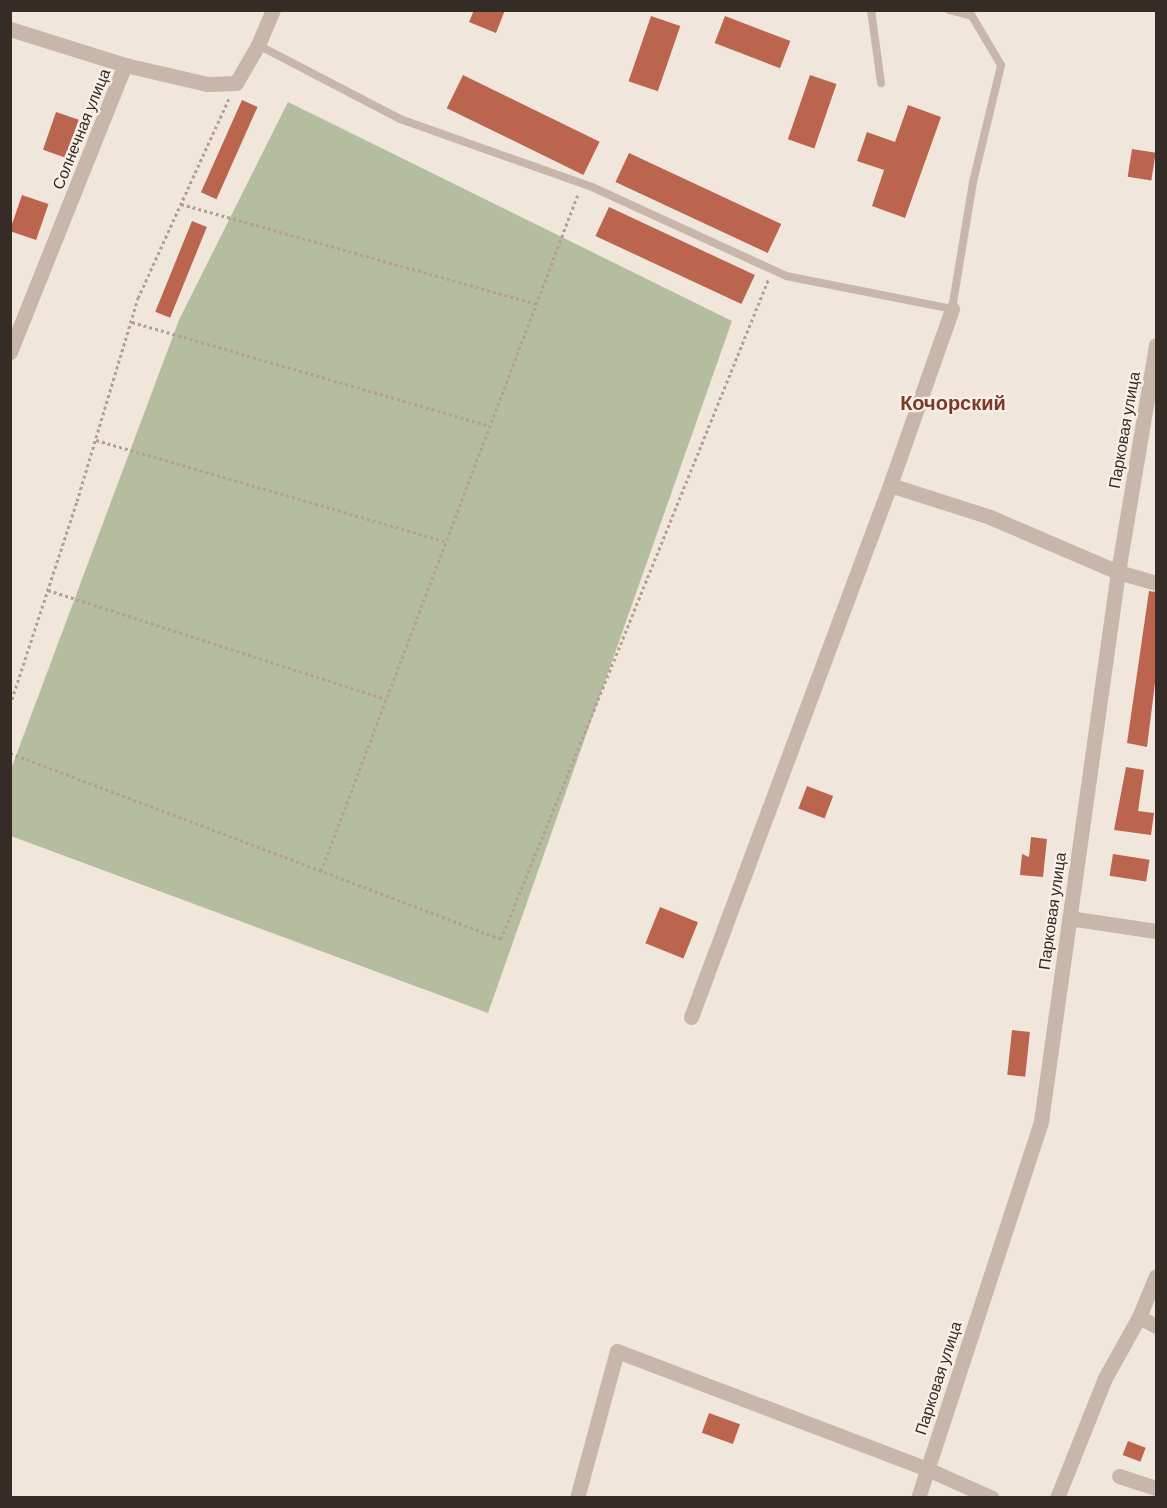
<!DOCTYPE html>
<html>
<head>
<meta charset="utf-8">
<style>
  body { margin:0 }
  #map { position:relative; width:1167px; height:1508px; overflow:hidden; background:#f0e6dc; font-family:Barlow,sans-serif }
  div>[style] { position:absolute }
  .green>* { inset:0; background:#b4be9e }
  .building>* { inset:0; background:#bb654f; transform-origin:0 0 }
  .path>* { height:3px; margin-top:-1.5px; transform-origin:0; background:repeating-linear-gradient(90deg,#b3a094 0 3px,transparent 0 6px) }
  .lane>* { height:8px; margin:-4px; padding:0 4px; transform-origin:4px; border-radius:4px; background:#c7b6a9 }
  .street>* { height:15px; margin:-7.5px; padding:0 7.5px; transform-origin:7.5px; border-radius:7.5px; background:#c7b6a9 }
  span { translate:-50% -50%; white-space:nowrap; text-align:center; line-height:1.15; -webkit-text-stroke:4.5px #f8f0e8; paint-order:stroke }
  .street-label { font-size:16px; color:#352c28 }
  .quarter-label { font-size:20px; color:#7d3928; font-weight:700 }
  .frame { position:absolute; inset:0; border:12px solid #352c28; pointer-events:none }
</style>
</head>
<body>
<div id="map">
  <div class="green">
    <i style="clip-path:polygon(288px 102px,732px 321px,488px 1013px,11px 836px,11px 769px,179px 320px)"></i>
  </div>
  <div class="building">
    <i style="clip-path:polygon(474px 10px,505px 10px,496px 33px,469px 22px)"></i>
    <i style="left:651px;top:16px;width:31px;height:69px;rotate:19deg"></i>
    <i style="left:725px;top:16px;width:70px;height:29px;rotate:21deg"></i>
    <i style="left:463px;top:75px;width:152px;height:37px;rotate:26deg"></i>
    <i style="left:810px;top:75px;width:28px;height:68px;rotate:19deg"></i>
    <i style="left:242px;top:100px;width:17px;height:101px;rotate:24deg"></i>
    <i style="clip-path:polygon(908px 105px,941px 117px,905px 218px,872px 206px,884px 170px,857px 161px,867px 132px,895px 142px)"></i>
    <i style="left:56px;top:112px;width:24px;height:40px;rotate:19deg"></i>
    <i style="left:1132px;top:149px;width:24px;height:28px;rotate:9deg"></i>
    <i style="left:629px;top:153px;width:168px;height:32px;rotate:25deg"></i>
    <i style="left:22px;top:195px;width:28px;height:38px;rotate:19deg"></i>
    <i style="left:609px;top:207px;width:161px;height:32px;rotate:25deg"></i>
    <i style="left:192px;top:221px;width:16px;height:98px;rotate:22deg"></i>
    <i style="clip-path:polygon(1149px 591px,1156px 592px,1156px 675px,1147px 747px,1127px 743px)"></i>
    <i style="clip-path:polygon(1126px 767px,1144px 770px,1138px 811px,1154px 813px,1151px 835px,1114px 830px)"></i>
    <i style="left:807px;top:786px;width:28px;height:24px;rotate:21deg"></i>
    <i style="clip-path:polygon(1031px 837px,1047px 839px,1043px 877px,1020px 875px,1022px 854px,1029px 857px)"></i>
    <i style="left:1113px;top:854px;width:37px;height:22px;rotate:9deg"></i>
    <i style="left:660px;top:907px;width:41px;height:39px;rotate:22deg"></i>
    <i style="left:1012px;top:1030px;width:18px;height:45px;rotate:6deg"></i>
    <i style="left:709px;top:1413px;width:33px;height:21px;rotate:20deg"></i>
    <i style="left:1128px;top:1441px;width:19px;height:15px;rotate:21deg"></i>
  </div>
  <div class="path">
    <i style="left:181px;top:204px;width:369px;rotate:15.7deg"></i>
    <i style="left:132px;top:322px;width:373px;rotate:16.2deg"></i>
    <i style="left:96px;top:440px;width:365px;rotate:16.2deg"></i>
    <i style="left:48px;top:590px;width:355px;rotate:17.9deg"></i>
    <i style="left:10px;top:705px;width:215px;rotate:-71.8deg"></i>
    <i style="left:77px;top:501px;width:212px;rotate:-73.3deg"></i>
    <i style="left:138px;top:298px;width:220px;rotate:-65.5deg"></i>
    <i style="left:10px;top:753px;width:525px;rotate:20.75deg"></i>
    <i style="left:501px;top:939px;width:713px;rotate:-67.93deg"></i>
    <i style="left:321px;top:871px;width:724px;rotate:-69.21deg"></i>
  </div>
  <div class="lane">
    <i style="left:871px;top:10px;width:74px;rotate:82.2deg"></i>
    <i style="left:258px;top:45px;width:160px;rotate:27.5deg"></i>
    <i style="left:400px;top:119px;width:204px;rotate:19.5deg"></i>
    <i style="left:592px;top:187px;width:213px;rotate:24.6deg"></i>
    <i style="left:786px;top:276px;width:169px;rotate:11.2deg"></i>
    <i style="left:952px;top:309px;width:129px;rotate:-80.6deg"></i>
    <i style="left:973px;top:182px;width:120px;rotate:-76.5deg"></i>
    <i style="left:1001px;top:65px;width:57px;rotate:-120.6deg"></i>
    <i style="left:972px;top:16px;width:24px;rotate:-165deg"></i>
  </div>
  <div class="street">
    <i style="left:10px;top:29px;width:121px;rotate:17.4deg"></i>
    <i style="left:10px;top:352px;width:309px;rotate:-68.2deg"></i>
    <i style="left:125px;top:65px;width:84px;rotate:13deg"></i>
    <i style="left:207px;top:84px;width:29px;rotate:-2deg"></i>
    <i style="left:236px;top:83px;width:44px;rotate:-59.9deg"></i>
    <i style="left:258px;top:45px;width:38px;rotate:-67deg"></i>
    <i style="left:890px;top:485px;width:105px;rotate:17.7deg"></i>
    <i style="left:990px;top:517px;width:139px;rotate:23.3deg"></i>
    <i style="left:1118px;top:572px;width:40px;rotate:16deg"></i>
    <i style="left:1069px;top:918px;width:88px;rotate:8.5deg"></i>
    <i style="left:691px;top:1017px;width:568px;rotate:-69.49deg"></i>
    <i style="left:890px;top:485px;width:187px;rotate:-70.6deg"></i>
    <i style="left:1139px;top:1317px;width:19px;rotate:28deg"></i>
    <i style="left:1119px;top:1476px;width:39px;rotate:18deg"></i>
    <i style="left:577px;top:1498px;width:152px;rotate:-74.8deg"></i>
    <i style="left:617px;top:1351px;width:332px;rotate:20.8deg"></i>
    <i style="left:927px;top:1469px;width:71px;rotate:24deg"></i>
    <i style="left:918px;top:1498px;width:397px;rotate:-71.9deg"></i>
    <i style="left:1041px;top:1121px;width:554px;rotate:-82.02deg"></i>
    <i style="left:1118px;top:572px;width:230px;rotate:-80.5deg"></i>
    <i style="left:1057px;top:1498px;width:129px;rotate:-68.2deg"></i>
    <i style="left:1105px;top:1378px;width:70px;rotate:-60.9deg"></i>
    <i style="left:1139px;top:1317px;width:44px;rotate:-67.5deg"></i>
  </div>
  <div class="street-label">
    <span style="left:81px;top:129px;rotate:-68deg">Солнечная улица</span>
    <span style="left:1124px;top:430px;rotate:-80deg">Парковая улица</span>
    <span style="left:1052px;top:911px;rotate:-82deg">Парковая улица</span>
    <span style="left:938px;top:1378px;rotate:-72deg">Парковая улица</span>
  </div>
  <div class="quarter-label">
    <span style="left:953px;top:402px">Кочорский</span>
  </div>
  <div class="frame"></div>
</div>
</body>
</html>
